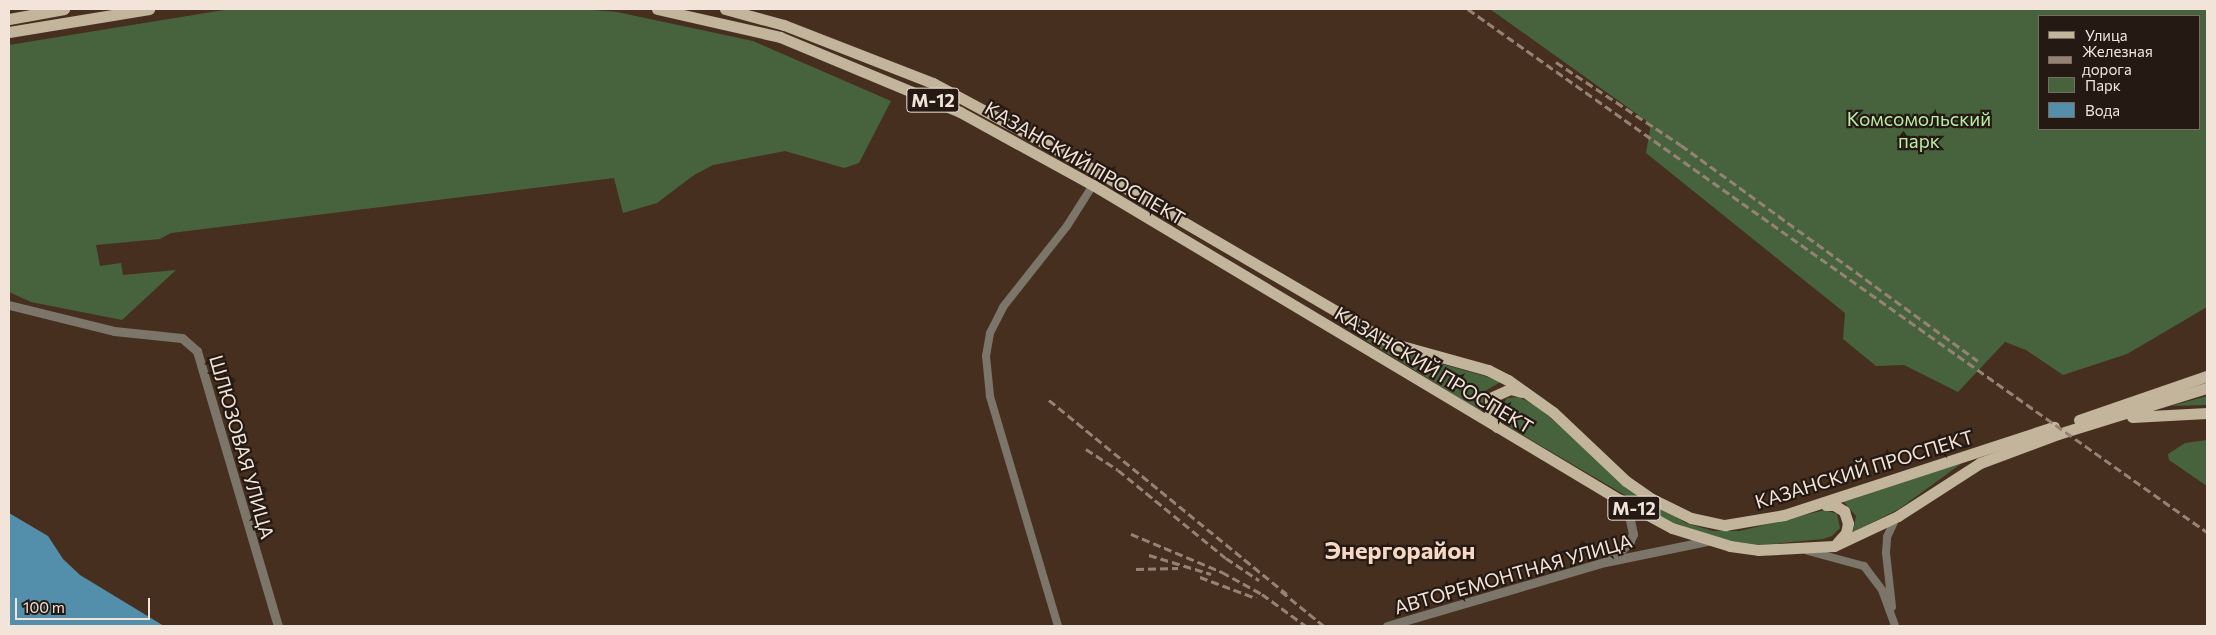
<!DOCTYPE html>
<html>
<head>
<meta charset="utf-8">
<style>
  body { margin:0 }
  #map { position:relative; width:2216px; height:635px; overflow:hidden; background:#462f1f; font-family:Commissioner,sans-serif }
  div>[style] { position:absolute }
  .green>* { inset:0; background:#47633e }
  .water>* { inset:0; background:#538eaa }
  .minor>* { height:8px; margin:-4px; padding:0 4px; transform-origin:4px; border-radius:4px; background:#7c756a }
  .tertiary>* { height:9px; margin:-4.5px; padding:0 4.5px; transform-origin:4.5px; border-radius:4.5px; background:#7c756a }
  .primary>* { height:11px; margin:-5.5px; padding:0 5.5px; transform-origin:5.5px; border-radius:5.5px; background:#c2b59c }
  .rail>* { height:2.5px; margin-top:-1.25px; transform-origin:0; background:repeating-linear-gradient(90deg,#968275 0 8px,transparent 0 12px) }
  span { translate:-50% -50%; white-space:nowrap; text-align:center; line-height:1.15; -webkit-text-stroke:4.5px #251a13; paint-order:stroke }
  .shield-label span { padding:1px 4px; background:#251a13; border:1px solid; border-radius:4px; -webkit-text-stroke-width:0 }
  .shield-label { font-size:18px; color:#f3e4da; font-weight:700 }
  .park-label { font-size:19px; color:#b9eca8 }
  .street-label { font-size:19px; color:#f3e4da }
  .district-label { font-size:24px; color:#f6d8c4; font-weight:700 }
  .frame { position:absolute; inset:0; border:10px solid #f3e4da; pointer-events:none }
  .legend { position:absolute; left:2038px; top:15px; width:162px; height:115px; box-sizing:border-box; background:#251a13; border:1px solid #776b63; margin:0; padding:6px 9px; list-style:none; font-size:15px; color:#f3e4da }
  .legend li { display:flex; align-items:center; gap:10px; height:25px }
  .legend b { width:25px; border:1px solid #776b63 }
  .scale { position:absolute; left:15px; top:598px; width:135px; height:22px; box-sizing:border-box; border:2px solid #f3e4da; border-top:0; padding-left:6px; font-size:15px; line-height:18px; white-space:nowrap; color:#f3e4da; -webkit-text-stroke:4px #251a13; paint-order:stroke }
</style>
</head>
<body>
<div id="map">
  <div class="green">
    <i style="clip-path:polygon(230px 9px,582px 9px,617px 12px,753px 41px,891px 101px,859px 163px,844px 168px,785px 151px,713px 165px,694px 175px,657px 203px,623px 213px,614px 178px,171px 233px,160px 239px,96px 245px,100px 266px,121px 263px,123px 275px,176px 270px,122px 320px,31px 302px,9px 292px,9px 45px)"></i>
    <i style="clip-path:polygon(evenodd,1490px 9px,2207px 9px,2207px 307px,2127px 354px,2063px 375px,2026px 350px,2005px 342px,1958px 392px,1904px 365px,1876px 366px,1843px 339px,1845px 313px,1646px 153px,1651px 124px,1490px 9px,2200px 16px,2200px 129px,2040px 129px,2040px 16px,2200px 16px)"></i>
    <i style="clip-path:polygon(1354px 333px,1417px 357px,1502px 381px,1485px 391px,1481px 411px)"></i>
    <i style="clip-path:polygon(2207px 396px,2207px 405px,2171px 406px)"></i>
    <i style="clip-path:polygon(1519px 397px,1540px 408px,1627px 488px,1686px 523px,1713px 531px,1740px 531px,1825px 510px,1837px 514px,1840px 528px,1832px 536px,1823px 539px,1761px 545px,1722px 540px,1669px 521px,1509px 427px,1501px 417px,1501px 407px,1507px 398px)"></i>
    <i style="clip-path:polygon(2207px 440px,2207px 486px,2169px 460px,2168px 454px,2185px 443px)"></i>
    <i style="clip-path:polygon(1962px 463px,1899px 509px,1853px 532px,1856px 516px,1844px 502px)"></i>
  </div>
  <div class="water">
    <i style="clip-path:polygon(9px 513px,48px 536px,63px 559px,80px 575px,164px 626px,9px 626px)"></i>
  </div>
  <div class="minor">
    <i style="left:1808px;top:551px;width:58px;rotate:15deg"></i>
    <i style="left:1864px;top:566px;width:30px;rotate:53deg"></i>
    <i style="left:1882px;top:590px;width:38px;rotate:70deg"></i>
    <i style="left:1892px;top:607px;width:54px;rotate:-96.3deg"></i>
    <i style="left:1886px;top:553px;width:16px;rotate:-86deg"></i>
    <i style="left:1887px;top:537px;width:21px;rotate:-65deg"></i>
    <i style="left:1058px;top:626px;width:240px;rotate:-106.5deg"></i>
    <i style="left:990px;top:396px;width:40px;rotate:-95.7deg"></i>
    <i style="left:986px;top:356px;width:23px;rotate:-80deg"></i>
    <i style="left:990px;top:333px;width:29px;rotate:-63deg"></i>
    <i style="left:1003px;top:307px;width:103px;rotate:-51.7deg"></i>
    <i style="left:1067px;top:226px;width:49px;rotate:-57.6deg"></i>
  </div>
  <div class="tertiary">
    <i style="left:9px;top:305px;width:108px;rotate:13.9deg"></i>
    <i style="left:114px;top:331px;width:68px;rotate:5.9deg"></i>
    <i style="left:182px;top:338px;width:20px;rotate:41deg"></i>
    <i style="left:197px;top:351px;width:287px;rotate:73.6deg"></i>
    <i style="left:1612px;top:558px;width:23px;rotate:-41deg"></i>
    <i style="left:1629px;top:543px;width:10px;rotate:-66deg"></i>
    <i style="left:1633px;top:534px;width:24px;rotate:-102deg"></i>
    <i style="left:1628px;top:511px;width:10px;rotate:-135deg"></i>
    <i style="left:1387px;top:626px;width:227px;rotate:-16.4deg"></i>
    <i style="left:1605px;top:562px;width:104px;rotate:-11.6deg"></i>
  </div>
  <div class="primary">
    <i style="left:657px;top:9px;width:126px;rotate:12.8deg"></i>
    <i style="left:780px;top:37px;width:195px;rotate:22.6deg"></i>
    <i style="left:960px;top:112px;width:152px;rotate:28.8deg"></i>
    <i style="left:1093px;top:185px;width:606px;rotate:30.88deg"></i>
    <i style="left:1613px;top:496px;width:67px;rotate:28.5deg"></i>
    <i style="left:1672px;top:528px;width:61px;rotate:17.2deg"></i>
    <i style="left:1730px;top:546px;width:28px;rotate:8deg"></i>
    <i style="left:1758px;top:550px;width:76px;rotate:-3deg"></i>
    <i style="left:1834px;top:546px;width:71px;rotate:-25.1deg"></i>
    <i style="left:1898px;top:516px;width:98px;rotate:-32.9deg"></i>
    <i style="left:1980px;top:463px;width:83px;rotate:-20.4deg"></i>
    <i style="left:2058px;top:434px;width:156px;rotate:-17.2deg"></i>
    <i style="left:725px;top:9px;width:61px;rotate:15.2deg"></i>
    <i style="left:784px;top:25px;width:160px;rotate:21.3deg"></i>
    <i style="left:933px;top:83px;width:187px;rotate:28.3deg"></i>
    <i style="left:1098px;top:172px;width:339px;rotate:30.3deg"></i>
    <i style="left:1391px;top:343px;width:101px;rotate:15.6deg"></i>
    <i style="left:1488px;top:370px;width:22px;rotate:27deg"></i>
    <i style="left:1508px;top:380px;width:55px;rotate:35.4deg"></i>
    <i style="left:1553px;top:412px;width:100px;rotate:43.4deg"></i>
    <i style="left:1626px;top:481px;width:32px;rotate:35deg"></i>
    <i style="left:1652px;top:499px;width:43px;rotate:26deg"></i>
    <i style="left:1691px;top:518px;width:35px;rotate:12deg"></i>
    <i style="left:1725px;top:525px;width:60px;rotate:-9.6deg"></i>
    <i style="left:1784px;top:515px;width:284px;rotate:-18.1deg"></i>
    <i style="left:9px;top:19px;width:56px;rotate:-10.3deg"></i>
    <i style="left:9px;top:32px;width:142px;rotate:-9.3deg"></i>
    <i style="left:2132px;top:417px;width:75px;rotate:-3.1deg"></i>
    <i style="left:2079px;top:420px;width:135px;rotate:-19deg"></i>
    <i style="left:1497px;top:427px;width:12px;rotate:-125deg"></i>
    <i style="left:1490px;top:417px;width:19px;rotate:-90deg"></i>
    <i style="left:1490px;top:398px;width:22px;rotate:-24deg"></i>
    <i style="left:1510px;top:389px;width:12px;rotate:14deg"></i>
    <i style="left:1826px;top:505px;width:8px"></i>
    <i style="left:1834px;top:505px;width:12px;rotate:31deg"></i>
    <i style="left:1844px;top:511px;width:13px;rotate:72deg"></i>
    <i style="left:1848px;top:523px;width:10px;rotate:101deg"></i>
    <i style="left:1846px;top:533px;width:13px;rotate:132deg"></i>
  </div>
  <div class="rail">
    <i style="left:1468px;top:9px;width:905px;rotate:35.29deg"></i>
    <i style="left:1556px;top:62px;width:150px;rotate:33.6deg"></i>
    <i style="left:1681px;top:145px;width:367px;rotate:36deg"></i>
    <i style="left:1049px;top:400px;width:307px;rotate:39.2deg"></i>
    <i style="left:1086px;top:449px;width:38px;rotate:33deg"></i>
    <i style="left:1118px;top:470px;width:139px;rotate:39.2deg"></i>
    <i style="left:1226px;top:558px;width:40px;rotate:34deg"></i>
    <i style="left:1131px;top:534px;width:99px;rotate:22.7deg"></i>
    <i style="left:1222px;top:572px;width:46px;rotate:28.8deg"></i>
    <i style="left:1262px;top:594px;width:54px;rotate:36deg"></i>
    <i style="left:1149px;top:555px;width:65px;rotate:17deg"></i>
    <i style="left:1136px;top:569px;width:42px;rotate:-1.4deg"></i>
    <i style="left:1200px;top:577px;width:60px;rotate:20.6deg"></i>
    <i style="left:1281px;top:591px;width:55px;rotate:39.1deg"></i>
  </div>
  <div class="shield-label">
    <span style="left:933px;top:100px">М-12</span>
    <span style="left:1634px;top:508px">М-12</span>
  </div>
  <div class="park-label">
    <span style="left:1919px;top:130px">Комсомольский<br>парк</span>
  </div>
  <div class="street-label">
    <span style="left:1085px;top:163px;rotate:30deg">КАЗАНСКИЙ ПРОСПЕКТ</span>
    <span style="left:1434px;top:370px;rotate:31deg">КАЗАНСКИЙ ПРОСПЕКТ</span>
    <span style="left:242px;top:447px;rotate:74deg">ШЛЮЗОВАЯ УЛИЦА</span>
    <span style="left:1864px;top:469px;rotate:-17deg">КАЗАНСКИЙ ПРОСПЕКТ</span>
    <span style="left:1513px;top:574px;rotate:-16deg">АВТОРЕМОНТНАЯ УЛИЦА</span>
  </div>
  <div class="district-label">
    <span style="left:1400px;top:550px">Энергорайон</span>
  </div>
  <div class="frame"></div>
  <ul class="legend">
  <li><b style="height:6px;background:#c2b59c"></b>Улица</li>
  <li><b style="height:6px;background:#968275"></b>Железная дорога</li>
  <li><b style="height:14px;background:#47633e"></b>Парк</li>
  <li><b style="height:14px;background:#538eaa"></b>Вода</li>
  </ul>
  <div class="scale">100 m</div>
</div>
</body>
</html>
